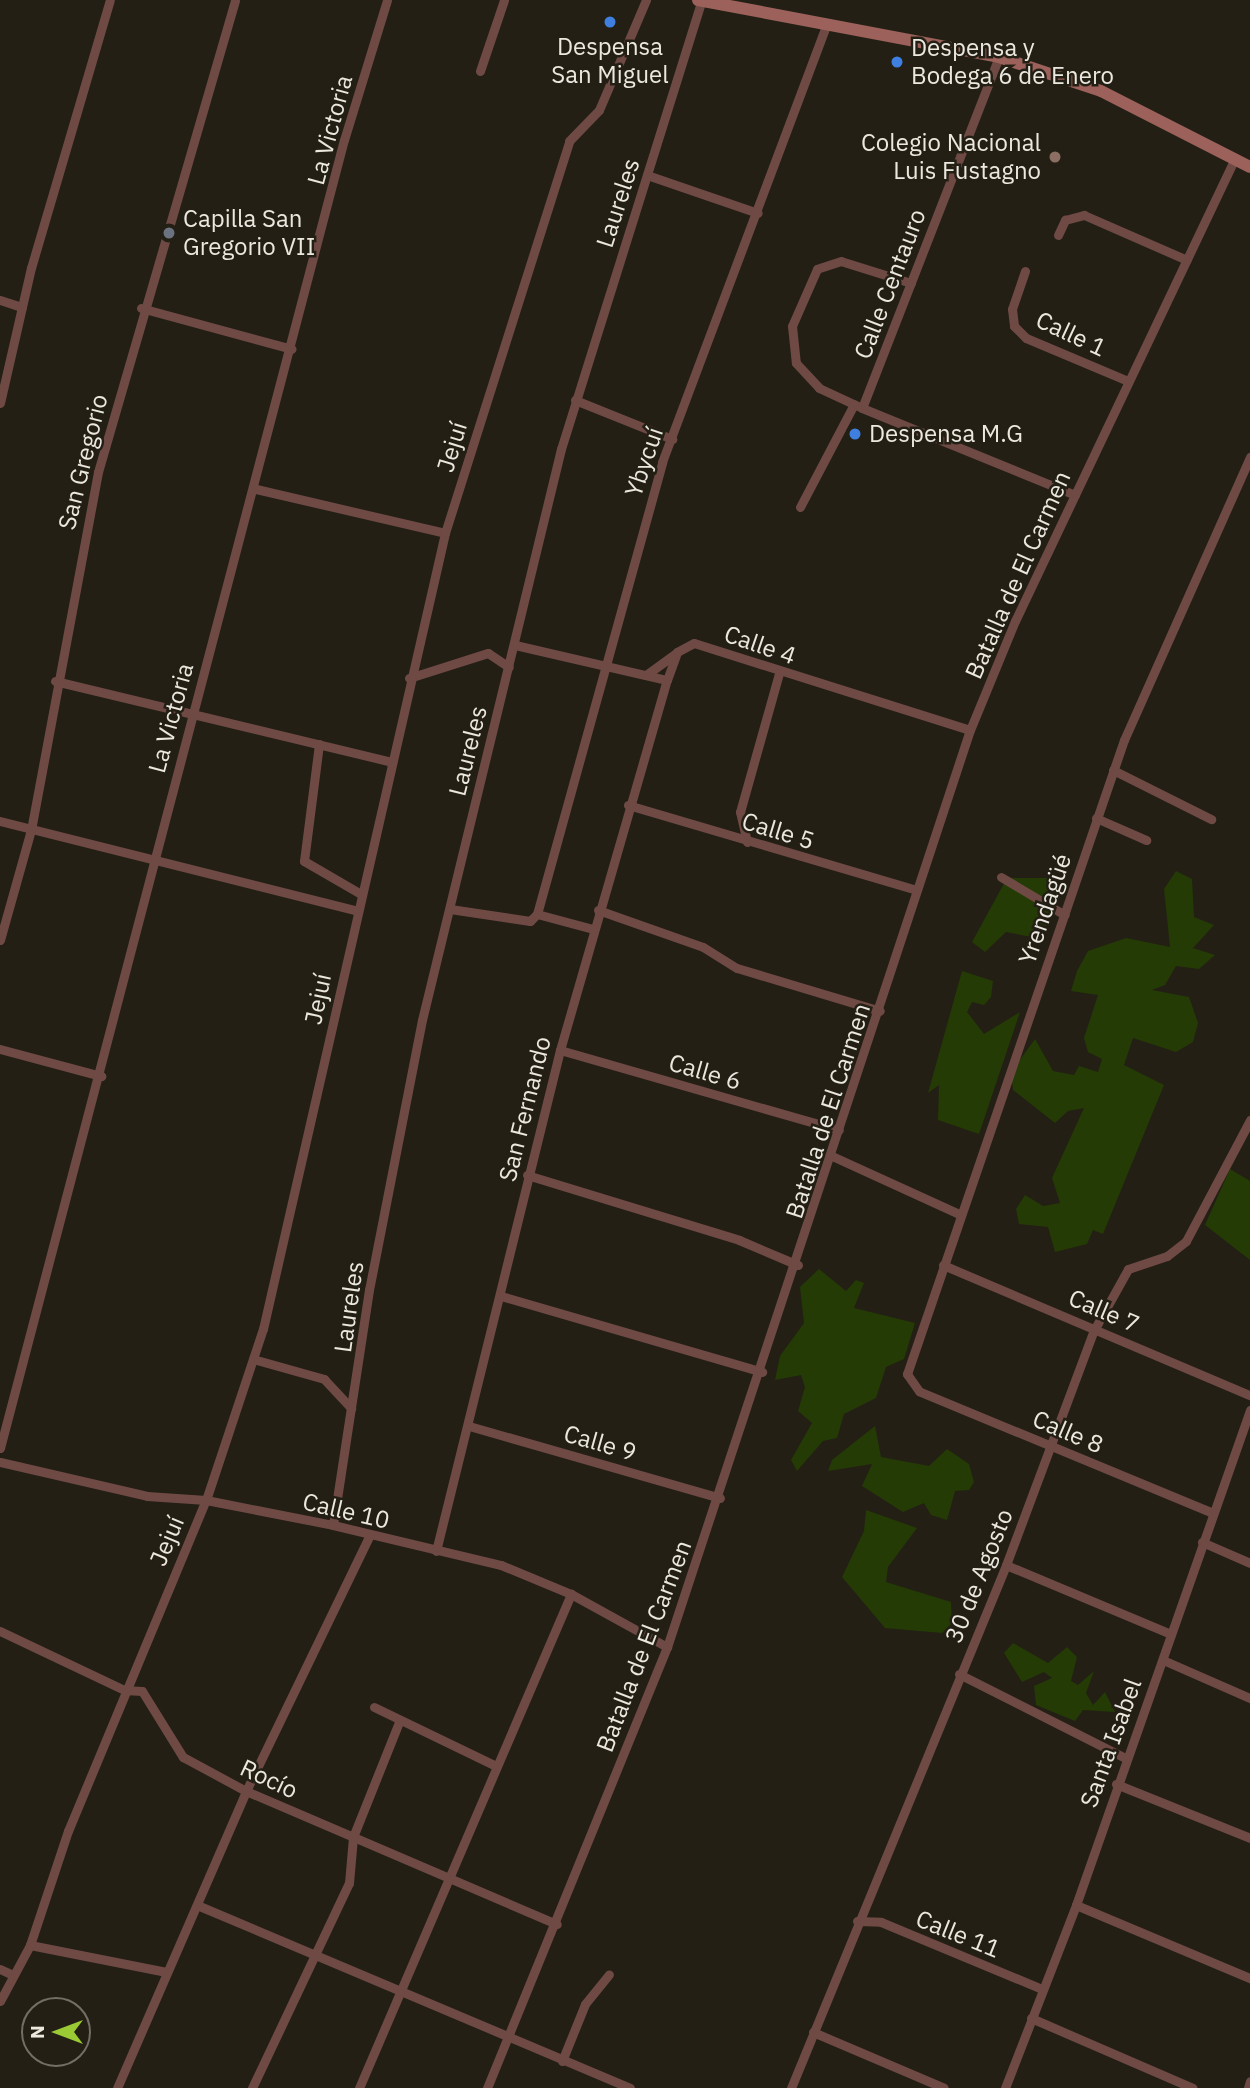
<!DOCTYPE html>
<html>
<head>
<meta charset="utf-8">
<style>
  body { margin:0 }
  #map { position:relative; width:1250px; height:2088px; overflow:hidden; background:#231f14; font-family:"IBM Plex Sans",sans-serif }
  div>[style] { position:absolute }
  .green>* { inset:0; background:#243b06 }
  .street>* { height:9px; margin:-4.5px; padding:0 4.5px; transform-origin:4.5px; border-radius:4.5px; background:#6f4a45 }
  .secondary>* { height:12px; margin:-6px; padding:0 6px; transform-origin:6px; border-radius:6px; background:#9c615a }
  .dots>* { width:19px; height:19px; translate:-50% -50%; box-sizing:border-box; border:4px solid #231f14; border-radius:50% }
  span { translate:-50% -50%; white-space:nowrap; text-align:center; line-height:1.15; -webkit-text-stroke:5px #231f14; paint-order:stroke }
  .poi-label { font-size:24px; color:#ebe8e0 }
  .left { translate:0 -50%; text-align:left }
  .right { translate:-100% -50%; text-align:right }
  .street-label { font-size:24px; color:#ebe8e0 }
  .north { position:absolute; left:21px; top:1997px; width:70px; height:70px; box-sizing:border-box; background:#231f14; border:2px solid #736f66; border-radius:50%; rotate:270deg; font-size:19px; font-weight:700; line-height:28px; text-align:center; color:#ebe8e0 }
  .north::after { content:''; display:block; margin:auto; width:24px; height:32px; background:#9acb34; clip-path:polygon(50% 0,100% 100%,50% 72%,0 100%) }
</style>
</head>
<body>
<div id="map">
  <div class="green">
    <i style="clip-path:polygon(1176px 871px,1192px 879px,1194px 917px,1214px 925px,1193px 948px,1215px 955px,1199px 969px,1176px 966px,1165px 985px,1152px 990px,1189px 997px,1198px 1023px,1193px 1042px,1176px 1052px,1133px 1038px,1124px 1065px,1164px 1085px,1103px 1234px,1093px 1230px,1087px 1244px,1055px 1252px,1048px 1227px,1019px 1224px,1016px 1209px,1025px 1195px,1043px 1206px,1060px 1203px,1052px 1178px,1084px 1108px,1068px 1111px,1055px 1123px,1013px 1090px,1011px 1072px,1035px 1039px,1053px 1071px,1074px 1075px,1079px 1066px,1098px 1072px,1102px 1059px,1088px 1052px,1084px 1038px,1098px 995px,1071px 991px,1077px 971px,1088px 951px,1126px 938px,1170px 947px,1164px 889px)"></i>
    <i style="clip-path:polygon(1007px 878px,1064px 878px,1042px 939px,1006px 932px,985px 952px,972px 942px)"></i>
    <i style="clip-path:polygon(962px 971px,993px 981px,991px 997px,984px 1005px,972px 1002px,967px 1012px,984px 1034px,1020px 1012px,979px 1134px,938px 1120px,939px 1085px,928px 1093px)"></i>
    <i style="clip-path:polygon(1230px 1169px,1250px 1181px,1250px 1260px,1205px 1225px)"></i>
    <i style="clip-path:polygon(819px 1269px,846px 1291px,856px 1280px,864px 1283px,854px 1308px,915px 1323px,904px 1359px,886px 1367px,876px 1398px,844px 1414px,837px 1438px,823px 1441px,797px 1471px,791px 1460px,812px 1423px,798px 1411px,805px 1387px,801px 1375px,775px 1380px,780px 1356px,804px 1323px,800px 1287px)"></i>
    <i style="clip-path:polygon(875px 1426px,881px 1457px,929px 1466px,947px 1449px,969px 1464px,974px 1482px,969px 1490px,955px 1491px,947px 1520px,931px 1515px,924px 1503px,903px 1512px,862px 1486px,872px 1464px,828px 1471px,832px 1460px)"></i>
    <i style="clip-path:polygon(866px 1510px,917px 1528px,888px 1567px,886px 1582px,951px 1602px,952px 1623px,942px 1633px,885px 1628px,842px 1577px,864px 1531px)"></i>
    <i style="clip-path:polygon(1013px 1643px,1048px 1663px,1067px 1647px,1077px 1657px,1071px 1681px,1078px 1685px,1094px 1671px,1086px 1693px,1093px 1705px,1105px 1692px,1115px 1712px,1083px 1710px,1075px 1721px,1036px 1705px,1034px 1686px,1052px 1678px,1044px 1672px,1022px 1682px,1004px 1653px)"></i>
  </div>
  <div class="street">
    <i style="left:480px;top:71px;width:75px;rotate:-71.3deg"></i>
    <i style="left:647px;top:175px;width:117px;rotate:18.9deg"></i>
    <i style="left:1058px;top:235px;width:17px;rotate:-65deg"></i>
    <i style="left:1065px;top:220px;width:20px;rotate:-15deg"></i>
    <i style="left:1084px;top:215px;width:112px;rotate:23.6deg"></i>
    <i style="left:1025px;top:271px;width:40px;rotate:108.9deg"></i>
    <i style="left:1012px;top:309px;width:17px;rotate:83deg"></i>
    <i style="left:1014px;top:326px;width:17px;rotate:45deg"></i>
    <i style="left:1026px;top:338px;width:111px;rotate:22.9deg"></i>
    <i style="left:911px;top:283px;width:73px;rotate:-162.6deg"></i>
    <i style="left:841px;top:261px;width:25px;rotate:162deg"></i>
    <i style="left:817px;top:269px;width:62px;rotate:113.7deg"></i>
    <i style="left:792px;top:326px;width:37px;rotate:84deg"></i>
    <i style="left:796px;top:363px;width:34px;rotate:47deg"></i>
    <i style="left:819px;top:388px;width:47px;rotate:24.9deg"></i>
    <i style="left:862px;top:408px;width:230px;rotate:22.2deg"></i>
    <i style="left:0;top:300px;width:23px;rotate:18deg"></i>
    <i style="left:141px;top:308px;width:156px;rotate:15.2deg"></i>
    <i style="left:575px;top:400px;width:105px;rotate:21.9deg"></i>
    <i style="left:0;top:403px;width:139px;rotate:-77.1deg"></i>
    <i style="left:31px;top:268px;width:279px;rotate:-73.6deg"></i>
    <i style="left:862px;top:408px;width:377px;rotate:-68.7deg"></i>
    <i style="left:256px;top:489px;width:194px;rotate:13.1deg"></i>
    <i style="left:800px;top:507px;width:116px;rotate:-62.3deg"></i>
    <i style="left:515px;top:645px;width:156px;rotate:13deg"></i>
    <i style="left:667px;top:680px;width:30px;rotate:-70deg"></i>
    <i style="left:677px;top:652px;width:19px;rotate:-28deg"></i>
    <i style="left:694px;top:643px;width:289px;rotate:17.5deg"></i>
    <i style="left:646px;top:675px;width:37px;rotate:-36deg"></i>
    <i style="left:409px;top:678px;width:83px;rotate:-17.6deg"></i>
    <i style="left:488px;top:653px;width:25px;rotate:34deg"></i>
    <i style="left:55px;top:681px;width:347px;rotate:13.5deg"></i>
    <i style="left:319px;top:744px;width:118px;rotate:97.3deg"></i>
    <i style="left:304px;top:861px;width:66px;rotate:30.1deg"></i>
    <i style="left:1113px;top:770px;width:110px;rotate:26.6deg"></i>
    <i style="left:628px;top:805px;width:301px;rotate:16.4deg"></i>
    <i style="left:1096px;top:818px;width:55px;rotate:23.7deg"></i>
    <i style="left:0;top:821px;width:368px;rotate:14.1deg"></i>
    <i style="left:747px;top:842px;width:31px;rotate:-103deg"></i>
    <i style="left:740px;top:812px;width:144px;rotate:-74.3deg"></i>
    <i style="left:1001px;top:877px;width:74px;rotate:30.7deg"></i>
    <i style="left:450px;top:909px;width:81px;rotate:8.5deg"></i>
    <i style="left:530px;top:921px;width:10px;rotate:-45deg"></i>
    <i style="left:537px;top:914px;width:469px;rotate:-74.5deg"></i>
    <i style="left:662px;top:462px;width:466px;rotate:-69.4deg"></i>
    <i style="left:598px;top:910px;width:111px;rotate:19.4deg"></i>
    <i style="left:703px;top:947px;width:40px;rotate:32deg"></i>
    <i style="left:737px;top:968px;width:149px;rotate:16.7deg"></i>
    <i style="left:537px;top:914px;width:58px;rotate:15deg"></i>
    <i style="left:0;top:940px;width:114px;rotate:-74.3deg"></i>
    <i style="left:31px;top:830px;width:364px;rotate:-79.4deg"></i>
    <i style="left:98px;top:472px;width:491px;rotate:-73.8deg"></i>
    <i style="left:0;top:1049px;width:105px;rotate:15deg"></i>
    <i style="left:560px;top:1050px;width:290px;rotate:16deg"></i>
    <i style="left:832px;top:1156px;width:140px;rotate:24.5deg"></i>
    <i style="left:527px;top:1175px;width:222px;rotate:17deg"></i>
    <i style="left:739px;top:1240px;width:64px;rotate:23deg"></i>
    <i style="left:943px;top:1265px;width:333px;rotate:23deg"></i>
    <i style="left:501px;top:1296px;width:272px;rotate:16.2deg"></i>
    <i style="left:253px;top:1359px;width:74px;rotate:15.7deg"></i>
    <i style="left:324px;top:1379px;width:40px;rotate:47deg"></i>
    <i style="left:469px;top:1426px;width:261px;rotate:16deg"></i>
    <i style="left:0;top:1448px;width:1352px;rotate:-75.27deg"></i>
    <i style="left:344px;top:140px;width:146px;rotate:-72.9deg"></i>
    <i style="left:0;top:1462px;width:151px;rotate:13deg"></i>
    <i style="left:147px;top:1496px;width:59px;rotate:3.9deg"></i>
    <i style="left:206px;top:1500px;width:129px;rotate:11.1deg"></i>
    <i style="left:333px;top:1525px;width:173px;rotate:13.4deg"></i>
    <i style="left:501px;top:1565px;width:76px;rotate:22.5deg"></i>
    <i style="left:571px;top:1594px;width:110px;rotate:28.9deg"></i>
    <i style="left:1213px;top:1513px;width:318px;rotate:-157.5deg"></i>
    <i style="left:919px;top:1391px;width:21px;rotate:-125deg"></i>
    <i style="left:907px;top:1374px;width:670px;rotate:-71.11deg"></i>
    <i style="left:1124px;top:740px;width:310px;rotate:-66deg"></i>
    <i style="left:333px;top:1525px;width:238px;rotate:-81.3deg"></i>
    <i style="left:369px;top:1290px;width:275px;rotate:-78.9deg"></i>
    <i style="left:422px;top:1020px;width:588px;rotate:-76.32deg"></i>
    <i style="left:561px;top:449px;width:471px;rotate:-72.6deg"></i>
    <i style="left:1202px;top:1542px;width:52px;rotate:23.6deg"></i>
    <i style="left:436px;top:1551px;width:516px;rotate:-76.1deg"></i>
    <i style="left:560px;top:1050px;width:385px;rotate:-73.9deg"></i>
    <i style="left:1006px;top:1565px;width:179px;rotate:22.7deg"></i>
    <i style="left:0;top:1631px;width:137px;rotate:25.4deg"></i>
    <i style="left:124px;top:1690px;width:18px;rotate:3deg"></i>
    <i style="left:142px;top:1691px;width:78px;rotate:58.2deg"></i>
    <i style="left:183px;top:1757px;width:72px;rotate:28.4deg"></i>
    <i style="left:246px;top:1791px;width:338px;rotate:23.2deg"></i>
    <i style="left:1163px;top:1660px;width:95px;rotate:23.6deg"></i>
    <i style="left:959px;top:1674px;width:188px;rotate:26.8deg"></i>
    <i style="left:374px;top:1707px;width:133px;rotate:25.8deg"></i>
    <i style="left:1116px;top:1784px;width:144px;rotate:21.9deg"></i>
    <i style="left:197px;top:1905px;width:470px;rotate:22.9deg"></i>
    <i style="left:1076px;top:1905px;width:189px;rotate:22.8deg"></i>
    <i style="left:857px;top:1921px;width:24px;rotate:2deg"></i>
    <i style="left:881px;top:1922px;width:174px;rotate:22.6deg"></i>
    <i style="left:30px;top:1945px;width:139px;rotate:11.2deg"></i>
    <i style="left:0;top:1969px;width:14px;rotate:25deg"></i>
    <i style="left:0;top:2001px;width:64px;rotate:-61.8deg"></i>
    <i style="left:30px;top:1945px;width:120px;rotate:-71.6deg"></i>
    <i style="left:68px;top:1831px;width:359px;rotate:-67.4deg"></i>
    <i style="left:206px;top:1500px;width:180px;rotate:-71.6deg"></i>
    <i style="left:263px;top:1329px;width:817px;rotate:-77.12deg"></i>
    <i style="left:445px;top:533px;width:411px;rotate:-72.4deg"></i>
    <i style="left:569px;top:141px;width:43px;rotate:-45.9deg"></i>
    <i style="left:599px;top:110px;width:120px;rotate:-66.9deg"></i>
    <i style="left:1031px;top:2018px;width:176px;rotate:23.4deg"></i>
    <i style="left:813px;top:2032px;width:142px;rotate:23.1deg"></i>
    <i style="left:562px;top:2061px;width:61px;rotate:-68deg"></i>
    <i style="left:585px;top:2004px;width:38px;rotate:-51deg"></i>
    <i style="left:117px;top:2088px;width:324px;rotate:-66.5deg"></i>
    <i style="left:246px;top:1791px;width:283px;rotate:-64.2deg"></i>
    <i style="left:252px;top:2088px;width:227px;rotate:-64.7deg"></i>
    <i style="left:349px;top:1883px;width:46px;rotate:-85deg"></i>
    <i style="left:353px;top:1837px;width:124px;rotate:-68.2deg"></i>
    <i style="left:359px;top:2088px;width:538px;rotate:-66.77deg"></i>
    <i style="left:487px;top:2088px;width:476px;rotate:-67.8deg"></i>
    <i style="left:667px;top:1647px;width:966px;rotate:-71.72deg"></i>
    <i style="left:970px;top:730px;width:118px;rotate:-67.6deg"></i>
    <i style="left:1015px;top:621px;width:513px;rotate:-64.58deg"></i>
    <i style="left:791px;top:2088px;width:565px;rotate:-67.65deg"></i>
    <i style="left:1006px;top:1565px;width:249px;rotate:-69.5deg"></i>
    <i style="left:1093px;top:1332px;width:72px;rotate:-60.9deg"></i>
    <i style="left:1128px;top:1269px;width:41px;rotate:-18.4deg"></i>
    <i style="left:1167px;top:1256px;width:24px;rotate:-38deg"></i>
    <i style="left:1186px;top:1241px;width:137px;rotate:-62.1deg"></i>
    <i style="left:1005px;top:2088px;width:196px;rotate:-68.8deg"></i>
    <i style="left:1076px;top:1905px;width:525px;rotate:-70.63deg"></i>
    <i style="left:1248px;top:2088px;width:7px;rotate:-74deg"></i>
  </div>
  <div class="secondary">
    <i style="left:698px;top:0;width:306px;rotate:10.7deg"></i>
    <i style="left:999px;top:57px;width:108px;rotate:18.4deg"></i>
    <i style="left:1101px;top:91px;width:167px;rotate:27deg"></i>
  </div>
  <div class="dots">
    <i style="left:610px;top:22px;background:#3f7fe0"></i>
    <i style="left:897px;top:62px;background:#3f7fe0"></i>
    <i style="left:1055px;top:157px;background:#8d6e63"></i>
    <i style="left:169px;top:233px;background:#6b7280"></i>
    <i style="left:855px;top:434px;background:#3f7fe0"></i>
  </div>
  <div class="poi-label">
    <span style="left:610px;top:61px">Despensa<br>San Miguel</span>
    <span class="left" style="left:911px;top:62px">Despensa y<br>Bodega 6 de Enero</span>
    <span class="right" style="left:1041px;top:157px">Colegio Nacional<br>Luis Fustagno</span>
    <span class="left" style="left:183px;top:233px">Capilla San<br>Gregorio VII</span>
    <span class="left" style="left:869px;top:434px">Despensa M.G</span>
  </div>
  <div class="street-label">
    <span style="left:330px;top:130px;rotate:-75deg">La Victoria</span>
    <span style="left:618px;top:203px;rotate:-72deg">Laureles</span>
    <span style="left:890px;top:284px;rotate:-69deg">Calle Centauro</span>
    <span style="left:1071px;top:334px;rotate:25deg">Calle 1</span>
    <span style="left:452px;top:447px;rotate:-73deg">Jejuí</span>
    <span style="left:83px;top:462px;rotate:-76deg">San Gregorio</span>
    <span style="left:644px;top:462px;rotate:-71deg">Ybycuí</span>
    <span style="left:1018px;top:575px;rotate:-66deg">Batalla de El Carmen</span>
    <span style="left:760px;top:645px;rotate:19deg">Calle 4</span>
    <span style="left:171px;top:718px;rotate:-75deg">La Victoria</span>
    <span style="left:468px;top:751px;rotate:-76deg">Laureles</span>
    <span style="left:778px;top:831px;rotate:17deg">Calle 5</span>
    <span style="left:1045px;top:909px;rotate:-71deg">Yrendagüé</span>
    <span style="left:318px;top:999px;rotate:-78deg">Jejuí</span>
    <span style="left:705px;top:1072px;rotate:16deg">Calle 6</span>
    <span style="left:525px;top:1109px;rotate:-76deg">San Fernando</span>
    <span style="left:828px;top:1111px;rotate:-72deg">Batalla de El Carmen</span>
    <span style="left:349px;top:1307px;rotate:-82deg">Laureles</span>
    <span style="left:1104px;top:1311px;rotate:23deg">Calle 7</span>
    <span style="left:1068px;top:1432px;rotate:23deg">Calle 8</span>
    <span style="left:600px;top:1443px;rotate:16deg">Calle 9</span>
    <span style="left:346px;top:1511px;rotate:13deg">Calle 10</span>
    <span style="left:167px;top:1541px;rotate:-67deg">Jejuí</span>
    <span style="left:979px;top:1576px;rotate:-68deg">30 de Agosto</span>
    <span style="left:644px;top:1646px;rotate:-69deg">Batalla de El Carmen</span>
    <span style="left:1111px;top:1743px;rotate:-70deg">Santa Isabel</span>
    <span style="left:269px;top:1779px;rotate:25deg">Rocío</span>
    <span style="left:958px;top:1934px;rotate:22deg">Calle 11</span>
  </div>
  <div class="north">N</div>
</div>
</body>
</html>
